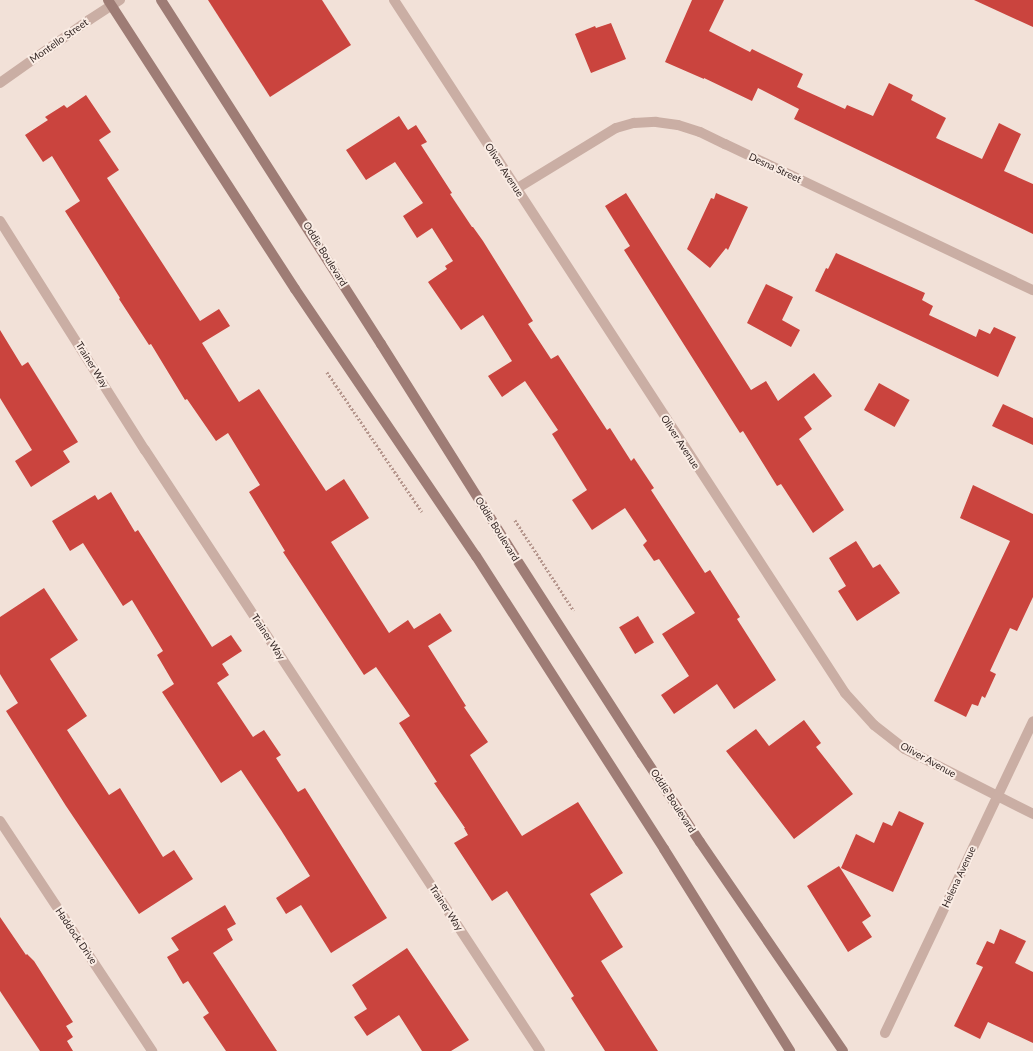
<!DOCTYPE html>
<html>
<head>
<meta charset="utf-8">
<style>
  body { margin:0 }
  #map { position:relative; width:1033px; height:1051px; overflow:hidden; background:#f2e1d8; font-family:Lato,sans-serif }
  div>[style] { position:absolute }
  .building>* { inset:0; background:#ca443e; transform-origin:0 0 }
  .path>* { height:2.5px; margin-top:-1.25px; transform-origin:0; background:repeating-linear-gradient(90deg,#b6978e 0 2px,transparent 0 4px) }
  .street>* { height:10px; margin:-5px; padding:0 5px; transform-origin:5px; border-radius:5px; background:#caaea4 }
  .secondary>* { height:10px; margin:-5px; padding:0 5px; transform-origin:5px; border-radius:5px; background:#9e7c75 }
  span { translate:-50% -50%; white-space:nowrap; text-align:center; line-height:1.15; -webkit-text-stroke:4px #faece4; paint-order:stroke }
  .street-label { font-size:10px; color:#352826 }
</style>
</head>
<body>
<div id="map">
  <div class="building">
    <i style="clip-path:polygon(208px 0,322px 0,351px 45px,270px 97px)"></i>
    <i style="clip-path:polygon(692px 0,724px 0,709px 31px,750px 52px,752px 49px,803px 74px,797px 87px,845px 109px,847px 105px,873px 116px,889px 83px,913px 95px,911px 100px,946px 118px,936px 138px,982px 159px,999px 123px,1021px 134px,1004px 171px,1033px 184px,1033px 234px,794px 119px,799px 109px,758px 88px,752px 101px,704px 78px,704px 79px,665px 62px)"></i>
    <i style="clip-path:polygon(974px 0,1033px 0,1033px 27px)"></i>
    <i style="clip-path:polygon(611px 23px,626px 59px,591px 73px,575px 34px,595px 26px,596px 28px)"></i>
    <i style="clip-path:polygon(86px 95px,111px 132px,99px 140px,119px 170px,107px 178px,200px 321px,219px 309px,230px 326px,202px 343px,239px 402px,259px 389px,326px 491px,344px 479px,369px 518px,331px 542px,389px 633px,408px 620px,414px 629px,440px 613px,452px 631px,428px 646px,466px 706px,464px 707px,488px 742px,470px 755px,522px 836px,578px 802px,623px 873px,590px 894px,623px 947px,601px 961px,658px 1051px,605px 1051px,571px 998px,574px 996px,507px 891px,492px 901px,454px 843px,468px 835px,464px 828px,465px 828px,434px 783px,437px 782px,399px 723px,410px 716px,376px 667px,364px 675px,283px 552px,285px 551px,249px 492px,260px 485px,228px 433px,216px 441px,187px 399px,185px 400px,151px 344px,149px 345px,119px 299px,120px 298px,65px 211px,80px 201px,52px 156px,43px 162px,25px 135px,48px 120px,45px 117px,64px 105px,67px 108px)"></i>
    <i style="clip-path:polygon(399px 116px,408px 130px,416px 125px,427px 142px,421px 145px,452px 193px,450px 194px,472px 227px,473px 227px,483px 241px,533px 321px,528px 324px,551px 359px,558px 355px,607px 430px,610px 428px,631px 461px,634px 458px,654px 488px,651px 490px,705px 573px,710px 570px,740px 617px,737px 619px,776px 680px,734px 709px,717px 684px,674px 714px,661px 695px,689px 676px,662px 634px,695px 613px,659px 559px,654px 561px,643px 545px,647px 541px,625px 508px,592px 530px,572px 500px,587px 490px,552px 434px,558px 430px,525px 381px,502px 397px,488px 376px,512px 361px,483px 315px,461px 330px,428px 282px,447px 269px,445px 266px,453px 261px,432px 228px,417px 238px,403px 216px,423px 203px,395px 162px,366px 180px,346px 150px)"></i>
    <i style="clip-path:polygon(626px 193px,751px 390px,766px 381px,778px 401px,814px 373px,832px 396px,804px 417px,812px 429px,799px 439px,844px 510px,813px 533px,781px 484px,777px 486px,743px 431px,740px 433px,624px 250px,630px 246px,605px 206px)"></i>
    <i style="clip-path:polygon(716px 193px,748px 207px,728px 250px,726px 248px,710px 268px,687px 249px,711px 198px,714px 199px)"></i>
    <i style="clip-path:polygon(836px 253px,925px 293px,922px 300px,933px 306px,929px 315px,976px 337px,979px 329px,990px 334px,994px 327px,1016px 337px,998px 377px,815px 291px,826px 268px,828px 269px)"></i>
    <i style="clip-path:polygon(766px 284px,793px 297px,782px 320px,800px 330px,791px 347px,747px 323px)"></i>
    <i style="clip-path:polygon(0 330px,22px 366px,28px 362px,78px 442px,63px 451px,70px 462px,31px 487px,15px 461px,32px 450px,0 398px)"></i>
    <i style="left:879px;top:383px;width:35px;height:31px;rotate:29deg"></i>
    <i style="clip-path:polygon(1003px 404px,1033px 418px,1033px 445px,992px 426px)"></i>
    <i style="clip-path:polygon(973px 485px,1033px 514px,1033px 597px,1017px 631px,1010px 628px,990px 671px,996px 674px,985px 698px,982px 696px,978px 706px,972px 704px,966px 717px,934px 701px,1010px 541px,960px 518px)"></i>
    <i style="clip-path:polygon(111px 492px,135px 532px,138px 530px,212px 647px,231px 635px,242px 651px,222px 664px,229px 675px,217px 683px,253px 737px,264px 730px,281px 755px,276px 758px,298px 792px,305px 788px,387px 918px,331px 953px,301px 905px,286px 914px,276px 898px,310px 876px,281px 830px,241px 770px,221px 783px,162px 692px,174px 684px,157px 655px,163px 651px,132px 600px,123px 606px,83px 543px,70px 551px,52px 521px,95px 495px,98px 500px)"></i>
    <i style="clip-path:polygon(856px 541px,873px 568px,880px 564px,900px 593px,857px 621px,838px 591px,846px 586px,829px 558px)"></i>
    <i style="clip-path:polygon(44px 588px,78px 640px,50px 659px,87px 716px,67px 730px,109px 795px,120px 788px,163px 857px,174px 850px,193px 879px,139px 914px,66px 806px,6px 711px,18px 703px,0 674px,0 617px)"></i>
    <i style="left:638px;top:616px;width:31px;height:22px;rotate:59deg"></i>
    <i style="clip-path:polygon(804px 720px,821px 743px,816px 747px,853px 794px,794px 839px,726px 751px,756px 729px,769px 746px)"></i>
    <i style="clip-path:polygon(899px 811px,924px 823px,893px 892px,841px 868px,856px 834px,874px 843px,883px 822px,892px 826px)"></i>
    <i style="clip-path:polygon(839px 866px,871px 916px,862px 922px,872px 937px,848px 952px,807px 886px)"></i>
    <i style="clip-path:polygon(225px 905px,236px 924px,227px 929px,233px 940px,213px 953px,277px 1051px,226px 1051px,203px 1017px,209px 1013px,188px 981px,183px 984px,167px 957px,179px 950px,171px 938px)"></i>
    <i style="clip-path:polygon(0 917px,26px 955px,27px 954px,34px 961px,73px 1022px,66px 1026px,73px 1037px,67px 1041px,73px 1051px,40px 1051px,0 991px)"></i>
    <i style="clip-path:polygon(1000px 929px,1026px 941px,1015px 963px,1033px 972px,1033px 1043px,988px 1022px,980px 1039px,954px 1026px,983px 967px,976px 964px,987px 941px,994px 944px)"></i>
    <i style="clip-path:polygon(407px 948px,469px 1040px,451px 1051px,422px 1051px,399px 1015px,367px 1036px,354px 1017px,367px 1009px,352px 985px)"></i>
  </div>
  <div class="path">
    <i style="left:327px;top:372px;width:169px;rotate:55.8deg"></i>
    <i style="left:515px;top:520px;width:108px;rotate:57deg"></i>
  </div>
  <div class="street">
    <i style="left:394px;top:0;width:827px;rotate:56.94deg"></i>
    <i style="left:845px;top:693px;width:43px;rotate:47.8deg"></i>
    <i style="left:874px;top:725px;width:39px;rotate:38deg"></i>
    <i style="left:905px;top:749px;width:144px;rotate:26.9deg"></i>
    <i style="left:0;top:83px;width:109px;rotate:-35.3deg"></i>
    <i style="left:89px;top:20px;width:37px;rotate:-33deg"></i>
    <i style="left:516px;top:189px;width:117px;rotate:-31.4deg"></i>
    <i style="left:616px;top:128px;width:19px;rotate:-16deg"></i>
    <i style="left:634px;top:123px;width:22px;rotate:-3deg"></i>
    <i style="left:656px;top:122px;width:22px;rotate:8deg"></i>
    <i style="left:678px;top:125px;width:23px;rotate:18deg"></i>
    <i style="left:700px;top:132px;width:28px;rotate:26deg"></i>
    <i style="left:725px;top:144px;width:341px;rotate:25.4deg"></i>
    <i style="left:0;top:221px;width:271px;rotate:57.7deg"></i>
    <i style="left:145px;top:450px;width:719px;rotate:56.69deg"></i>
    <i style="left:0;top:821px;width:276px;rotate:56.5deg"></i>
    <i style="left:885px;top:1033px;width:345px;rotate:-64.6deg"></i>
  </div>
  <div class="secondary">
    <i style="left:108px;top:0;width:344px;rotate:57.1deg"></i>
    <i style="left:295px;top:289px;width:323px;rotate:55.9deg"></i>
    <i style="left:476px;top:556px;width:348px;rotate:57.3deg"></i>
    <i style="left:664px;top:849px;width:238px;rotate:58deg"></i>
    <i style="left:161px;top:0;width:408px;rotate:57.4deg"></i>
    <i style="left:381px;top:344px;width:252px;rotate:57.8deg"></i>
    <i style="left:515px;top:557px;width:234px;rotate:57.2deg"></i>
    <i style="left:642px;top:754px;width:105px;rotate:56.6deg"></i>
    <i style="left:700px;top:842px;width:253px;rotate:55.6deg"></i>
  </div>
  <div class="street-label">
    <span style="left:59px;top:41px;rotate:-35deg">Montello Street</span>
    <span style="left:775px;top:168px;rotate:25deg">Desna Street</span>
    <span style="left:504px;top:170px;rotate:57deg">Oliver Avenue</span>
    <span style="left:325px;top:254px;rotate:58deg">Oddie Boulevard</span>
    <span style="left:92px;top:365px;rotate:58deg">Trainer Way</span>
    <span style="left:680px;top:442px;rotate:57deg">Oliver Avenue</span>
    <span style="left:497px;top:529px;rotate:58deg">Oddie Boulevard</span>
    <span style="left:268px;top:637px;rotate:57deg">Trainer Way</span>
    <span style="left:928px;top:760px;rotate:29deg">Oliver Avenue</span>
    <span style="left:673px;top:801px;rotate:57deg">Oddie Boulevard</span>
    <span style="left:959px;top:877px;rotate:-65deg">Helena Avenue</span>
    <span style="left:446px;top:908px;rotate:57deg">Trainer Way</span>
    <span style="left:76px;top:936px;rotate:56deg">Haddock Drive</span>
  </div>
</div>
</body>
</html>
